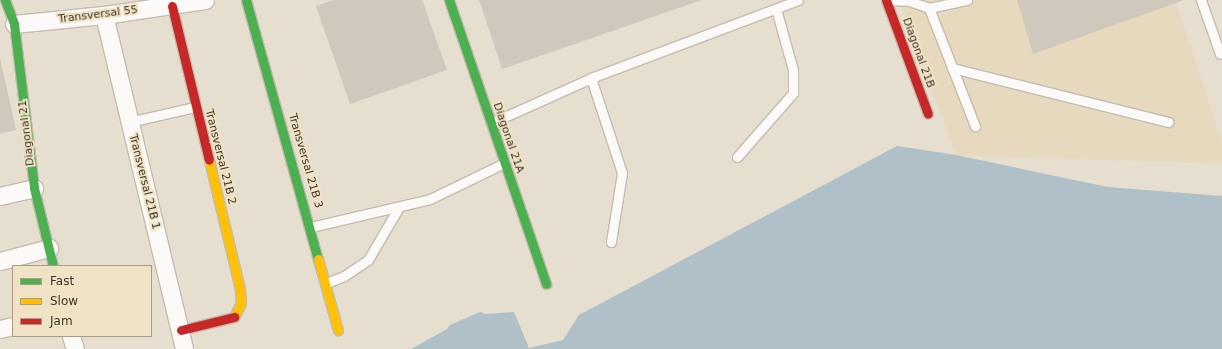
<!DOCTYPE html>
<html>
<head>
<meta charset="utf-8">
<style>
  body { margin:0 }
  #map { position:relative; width:1222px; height:349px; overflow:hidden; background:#e6dece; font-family:"DejaVu Sans",sans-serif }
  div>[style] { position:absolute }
  .built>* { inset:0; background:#e7d9be }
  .water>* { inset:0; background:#afc0c8 }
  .building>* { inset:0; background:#cfc8bc }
  .roads { filter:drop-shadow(1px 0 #c3bcb0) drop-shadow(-1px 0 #c3bcb0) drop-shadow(0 1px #c3bcb0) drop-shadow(0 -1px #c3bcb0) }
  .lane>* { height:9px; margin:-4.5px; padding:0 4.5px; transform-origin:4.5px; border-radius:4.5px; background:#fbfaf8 }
  .street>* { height:17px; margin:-8.5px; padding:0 8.5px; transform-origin:8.5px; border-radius:8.5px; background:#fbfaf8 }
  .fast>* { height:9px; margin:-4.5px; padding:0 4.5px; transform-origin:4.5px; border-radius:4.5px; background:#4caf50 }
  .slow>* { height:9px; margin:-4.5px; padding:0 4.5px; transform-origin:4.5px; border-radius:4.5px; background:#ffc107 }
  .jam>* { height:9px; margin:-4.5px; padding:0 4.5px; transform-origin:4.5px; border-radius:4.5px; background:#c62828 }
  span { translate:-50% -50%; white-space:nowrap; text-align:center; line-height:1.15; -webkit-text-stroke:4px #f0e2c4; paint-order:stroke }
  .street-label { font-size:11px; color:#3c362a }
  .legend { position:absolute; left:12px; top:265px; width:140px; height:72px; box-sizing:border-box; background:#f0e2c4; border:1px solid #a89d86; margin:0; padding:5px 7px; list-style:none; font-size:12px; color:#3c362a }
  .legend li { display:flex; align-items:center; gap:8px; height:20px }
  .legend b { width:20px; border:1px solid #a89d86 }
</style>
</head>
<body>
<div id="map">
  <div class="built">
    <i style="clip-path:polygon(900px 0,1175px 0,1222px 142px,1222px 164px,956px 155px)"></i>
  </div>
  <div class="water">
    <i style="clip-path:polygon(897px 146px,956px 155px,1108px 187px,1222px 196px,1222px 349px,411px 349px,447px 329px,450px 325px,480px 312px,486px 314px,514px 312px,529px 348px,563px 340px,579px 315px)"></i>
  </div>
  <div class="building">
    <i style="clip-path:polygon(334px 0,422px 0,447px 70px,350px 104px,316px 6px)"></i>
    <i style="clip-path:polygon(479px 0,702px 0,502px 69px)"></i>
    <i style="clip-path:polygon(1017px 0,1184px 0,1033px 54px)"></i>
    <i style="clip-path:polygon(0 58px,16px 130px,0 134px)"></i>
  </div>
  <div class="roads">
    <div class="lane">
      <i style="left:886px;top:0;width:23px;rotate:2deg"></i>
      <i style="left:909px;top:1px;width:21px;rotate:19deg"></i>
      <i style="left:929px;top:8px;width:39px;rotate:-12deg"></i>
      <i style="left:1201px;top:0;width:57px;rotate:70.6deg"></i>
      <i style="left:929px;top:8px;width:127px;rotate:68.7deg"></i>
      <i style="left:952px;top:68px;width:223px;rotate:14deg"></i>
      <i style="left:591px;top:78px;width:100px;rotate:71.9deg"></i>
      <i style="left:622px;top:173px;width:70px;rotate:99.1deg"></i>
      <i style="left:129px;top:122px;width:68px;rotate:-12.8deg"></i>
      <i style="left:491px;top:123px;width:110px;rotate:-24.2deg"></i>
      <i style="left:591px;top:78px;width:221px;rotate:-20.6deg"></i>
      <i style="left:737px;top:157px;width:85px;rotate:-48.8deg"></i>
      <i style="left:793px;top:93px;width:23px;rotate:-90deg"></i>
      <i style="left:793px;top:70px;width:63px;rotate:-105.6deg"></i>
      <i style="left:311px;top:227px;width:122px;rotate:-13.2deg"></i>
      <i style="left:430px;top:199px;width:82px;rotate:-25.9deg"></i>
      <i style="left:326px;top:283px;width:19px;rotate:-21deg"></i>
      <i style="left:344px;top:276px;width:29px;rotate:-34deg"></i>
      <i style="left:368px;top:260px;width:61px;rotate:-59.7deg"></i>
    </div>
    <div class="street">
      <i style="left:104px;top:15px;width:343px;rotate:76.5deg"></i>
      <i style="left:14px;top:24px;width:90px;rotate:-5.7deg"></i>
      <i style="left:104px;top:15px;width:102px;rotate:-8.4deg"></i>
      <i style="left:0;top:196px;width:35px;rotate:-13deg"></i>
      <i style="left:0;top:261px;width:51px;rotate:-14.9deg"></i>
      <i style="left:0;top:329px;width:13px;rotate:-13deg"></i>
      <i style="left:71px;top:336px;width:14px;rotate:73deg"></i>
    </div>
    <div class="fast">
      <i style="left:5px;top:0;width:26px;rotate:69deg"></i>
      <i style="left:14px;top:24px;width:165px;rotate:83deg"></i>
      <i style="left:34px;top:188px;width:80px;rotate:76.3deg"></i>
      <i style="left:246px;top:0;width:269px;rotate:74.5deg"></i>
      <i style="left:449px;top:0;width:300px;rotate:71.1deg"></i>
    </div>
    <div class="slow">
      <i style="left:209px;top:160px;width:133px;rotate:76.5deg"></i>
      <i style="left:240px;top:289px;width:14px;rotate:86deg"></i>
      <i style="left:241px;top:303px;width:16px;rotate:117deg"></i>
      <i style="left:318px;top:259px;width:74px;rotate:74.3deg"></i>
    </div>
    <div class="jam">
      <i style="left:886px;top:0;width:121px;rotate:69.8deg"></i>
      <i style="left:172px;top:6px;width:158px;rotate:76.5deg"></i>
      <i style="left:181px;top:330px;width:55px;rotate:-13.8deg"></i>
    </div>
  </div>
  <div class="street-label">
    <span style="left:98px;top:15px;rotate:-7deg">Transversal 55</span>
    <span style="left:918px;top:53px;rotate:70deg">Diagonal 21B</span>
    <span style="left:27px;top:133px;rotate:-97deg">Diagonal 21</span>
    <span style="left:508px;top:138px;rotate:71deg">Diagonal 21A</span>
    <span style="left:220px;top:157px;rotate:76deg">Transversal 21B 2</span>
    <span style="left:305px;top:161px;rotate:74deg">Transversal 21B 3</span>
    <span style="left:144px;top:182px;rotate:76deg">Transversal 21B 1</span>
  </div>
  <ul class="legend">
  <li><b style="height:5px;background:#4caf50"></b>Fast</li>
  <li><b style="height:5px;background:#ffc107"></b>Slow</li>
  <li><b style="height:5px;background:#c62828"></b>Jam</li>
  </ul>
</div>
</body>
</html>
